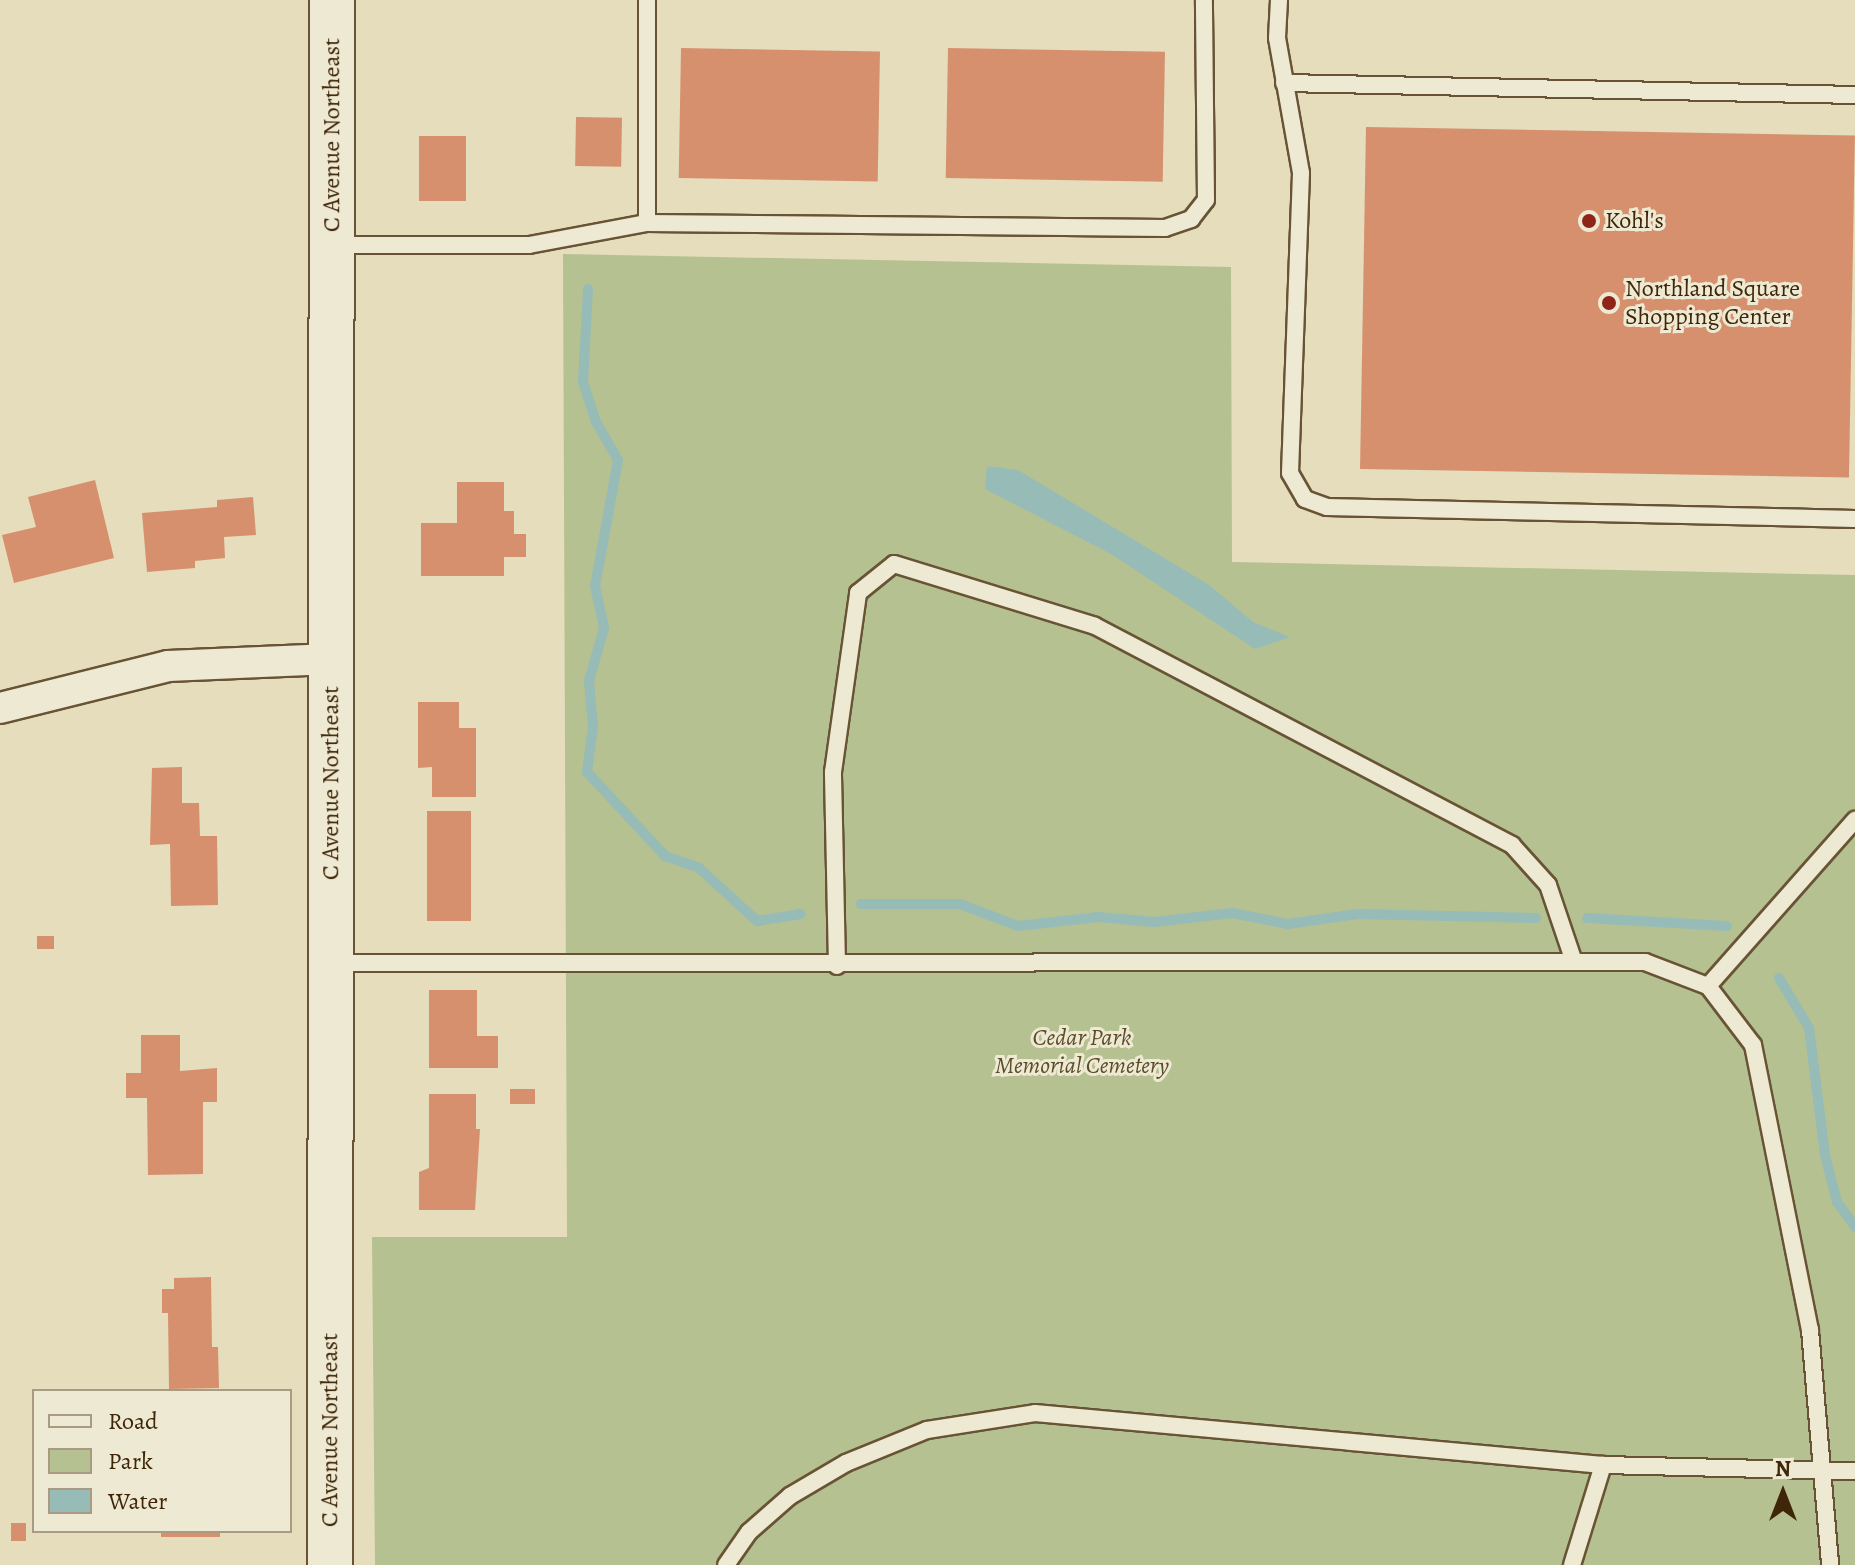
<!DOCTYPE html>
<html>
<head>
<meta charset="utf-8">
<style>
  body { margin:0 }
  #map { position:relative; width:1855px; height:1565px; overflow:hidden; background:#e5ddbc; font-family:Alegreya,serif }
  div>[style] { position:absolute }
  .green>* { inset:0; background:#b5c191 }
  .water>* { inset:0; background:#97bbb7 }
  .stream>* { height:10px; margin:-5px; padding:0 5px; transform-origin:5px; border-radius:5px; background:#97bbb7 }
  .building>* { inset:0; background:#d6906e; transform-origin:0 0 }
  .roads { filter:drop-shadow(2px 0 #685435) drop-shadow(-2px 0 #685435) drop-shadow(0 2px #685435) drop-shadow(0 -2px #685435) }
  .lane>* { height:16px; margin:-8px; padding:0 8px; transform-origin:8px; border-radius:8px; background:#eee9d3 }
  .street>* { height:30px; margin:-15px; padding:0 15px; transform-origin:15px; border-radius:15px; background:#eee9d3 }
  .secondary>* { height:44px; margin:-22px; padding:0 22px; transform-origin:22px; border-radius:22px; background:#eee9d3 }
  .dots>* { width:22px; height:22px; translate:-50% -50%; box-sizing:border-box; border:4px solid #eee9d3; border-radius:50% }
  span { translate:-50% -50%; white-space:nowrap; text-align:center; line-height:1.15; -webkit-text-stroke:6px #eee9d3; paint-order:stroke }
  .street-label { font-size:24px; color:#3f2608 }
  .poi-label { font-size:24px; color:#3f2608 }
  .left { translate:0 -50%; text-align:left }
  .park-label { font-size:24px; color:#5c4d2a; font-style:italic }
  .legend { position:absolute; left:32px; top:1389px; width:260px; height:144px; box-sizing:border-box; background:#eee9d3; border:2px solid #a89b82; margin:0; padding:10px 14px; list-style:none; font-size:24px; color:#3f2608 }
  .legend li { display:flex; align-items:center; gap:16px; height:40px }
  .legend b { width:40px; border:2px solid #a89b82 }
  .north { position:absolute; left:1743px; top:1453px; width:80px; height:80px; -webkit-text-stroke:6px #eee9d3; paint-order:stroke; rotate:0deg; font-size:22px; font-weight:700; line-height:32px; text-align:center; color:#3f2608 }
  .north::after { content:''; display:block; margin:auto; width:28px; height:36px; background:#3f2608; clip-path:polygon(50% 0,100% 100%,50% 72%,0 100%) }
</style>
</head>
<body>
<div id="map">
  <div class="green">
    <i style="clip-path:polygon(563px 254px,1231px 267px,1232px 562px,1855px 575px,1855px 1565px,375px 1565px,372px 1237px,567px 1237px)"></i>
  </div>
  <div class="water">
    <i style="clip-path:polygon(987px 466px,1018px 470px,1209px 585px,1253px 622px,1290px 637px,1255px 649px,1111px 554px,985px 489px)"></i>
  </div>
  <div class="stream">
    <i style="left:588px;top:289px;width:93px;rotate:93.1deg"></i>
    <i style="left:583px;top:382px;width:40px;rotate:72deg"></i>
    <i style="left:595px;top:420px;width:46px;rotate:60.1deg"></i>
    <i style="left:618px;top:460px;width:128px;rotate:100.3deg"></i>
    <i style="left:595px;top:586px;width:43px;rotate:77.9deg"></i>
    <i style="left:604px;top:628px;width:55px;rotate:105.8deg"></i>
    <i style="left:589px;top:681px;width:46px;rotate:85deg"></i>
    <i style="left:593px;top:727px;width:45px;rotate:97.6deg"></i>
    <i style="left:587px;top:772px;width:115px;rotate:47.1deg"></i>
    <i style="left:665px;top:856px;width:36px;rotate:19deg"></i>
    <i style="left:699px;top:868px;width:79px;rotate:42.4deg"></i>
    <i style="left:757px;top:921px;width:44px;rotate:-9.2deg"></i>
    <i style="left:861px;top:904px;width:99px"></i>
    <i style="left:960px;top:904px;width:62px;rotate:20.8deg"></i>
    <i style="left:1018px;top:926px;width:81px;rotate:-6.4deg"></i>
    <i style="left:1098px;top:917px;width:56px;rotate:5.1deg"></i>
    <i style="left:1154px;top:922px;width:79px;rotate:-6.6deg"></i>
    <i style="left:1232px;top:913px;width:57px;rotate:11.1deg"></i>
    <i style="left:1288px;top:924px;width:70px;rotate:-8.2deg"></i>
    <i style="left:1357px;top:914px;width:179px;rotate:1.3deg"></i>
    <i style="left:1587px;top:918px;width:140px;rotate:3.3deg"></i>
    <i style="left:1779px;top:978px;width:58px;rotate:59deg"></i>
    <i style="left:1809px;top:1028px;width:128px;rotate:82.8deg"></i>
    <i style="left:1825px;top:1155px;width:49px;rotate:75.7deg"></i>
    <i style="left:1837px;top:1202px;width:31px;rotate:54deg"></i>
  </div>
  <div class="building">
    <i style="left:681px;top:48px;width:199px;height:130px;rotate:1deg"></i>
    <i style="left:948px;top:48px;width:217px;height:130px;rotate:1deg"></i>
    <i style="left:576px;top:117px;width:46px;height:49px;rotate:1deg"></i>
    <i style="left:1366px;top:127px;width:489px;height:342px;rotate:1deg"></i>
    <i style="left:419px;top:136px;width:47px;height:65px"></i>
    <i style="clip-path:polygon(95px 480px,114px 558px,14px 583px,2px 535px,36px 527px,28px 497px)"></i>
    <i style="clip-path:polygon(457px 482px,504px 482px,504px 511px,514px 511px,514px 534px,526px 534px,526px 557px,504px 557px,504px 576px,421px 576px,421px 523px,457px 523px)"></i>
    <i style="clip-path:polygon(253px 497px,256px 535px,224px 537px,225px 558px,195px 561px,195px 568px,147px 572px,142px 513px,217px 507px,217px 500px)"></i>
    <i style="clip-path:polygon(418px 702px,459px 702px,459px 728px,476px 728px,476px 797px,432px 797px,432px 767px,418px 768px)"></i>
    <i style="clip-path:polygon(182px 767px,182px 803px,199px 803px,200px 836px,217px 836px,218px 905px,171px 906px,170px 844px,150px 845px,152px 768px)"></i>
    <i style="left:427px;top:811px;width:44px;height:110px"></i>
    <i style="left:37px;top:936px;width:17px;height:13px"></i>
    <i style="clip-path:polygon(429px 990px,477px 990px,477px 1036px,498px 1036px,498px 1068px,429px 1068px)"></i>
    <i style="clip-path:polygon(141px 1035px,180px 1035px,180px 1071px,217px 1068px,217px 1102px,203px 1102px,203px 1174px,148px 1175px,147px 1098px,126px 1098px,126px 1073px,141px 1073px)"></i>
    <i style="left:510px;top:1089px;width:25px;height:15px"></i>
    <i style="clip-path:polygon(429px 1094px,476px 1094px,476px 1129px,480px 1129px,475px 1210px,419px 1210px,419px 1172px,429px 1168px)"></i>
    <i style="clip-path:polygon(211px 1277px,212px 1347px,218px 1347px,219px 1388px,169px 1389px,168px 1313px,162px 1313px,162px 1289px,174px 1289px,174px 1278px)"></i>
    <i style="left:11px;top:1523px;width:15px;height:18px"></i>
    <i style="left:161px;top:1531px;width:59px;height:6px"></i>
  </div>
  <div class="roads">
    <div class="lane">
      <i style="left:647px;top:0;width:223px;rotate:90deg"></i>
      <i style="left:1279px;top:0;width:38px;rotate:93deg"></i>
      <i style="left:1277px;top:38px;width:137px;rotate:79.9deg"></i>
      <i style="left:1301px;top:173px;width:300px;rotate:92.1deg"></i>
      <i style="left:1290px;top:473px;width:30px;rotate:60deg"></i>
      <i style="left:1305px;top:499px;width:23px;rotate:20deg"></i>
      <i style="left:1327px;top:507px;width:528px;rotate:1.3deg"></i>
      <i style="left:1284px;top:83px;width:571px;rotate:1.2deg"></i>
      <i style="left:333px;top:245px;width:196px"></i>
      <i style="left:529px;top:245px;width:120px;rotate:-10.6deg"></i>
      <i style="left:647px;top:223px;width:518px;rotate:0.55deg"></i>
      <i style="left:1165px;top:228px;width:28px;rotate:-19deg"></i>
      <i style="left:1191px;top:219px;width:24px;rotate:-52deg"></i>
      <i style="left:1206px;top:200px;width:200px;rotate:-90.6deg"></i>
      <i style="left:331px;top:963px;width:1314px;rotate:-0.04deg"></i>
      <i style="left:1645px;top:962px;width:67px;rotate:20.9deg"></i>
      <i style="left:1708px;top:986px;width:74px;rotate:52.7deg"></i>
      <i style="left:1753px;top:1045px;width:291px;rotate:78.7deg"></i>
      <i style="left:1810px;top:1330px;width:236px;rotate:85.1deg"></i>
      <i style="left:837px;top:966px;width:194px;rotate:-91.2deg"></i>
      <i style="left:833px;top:772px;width:181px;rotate:-82deg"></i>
      <i style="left:858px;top:593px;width:46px;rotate:-38.9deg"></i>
      <i style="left:894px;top:564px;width:210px;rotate:17.1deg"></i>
      <i style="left:1095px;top:626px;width:471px;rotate:27.7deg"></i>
      <i style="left:1512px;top:845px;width:54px;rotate:48deg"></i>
      <i style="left:1548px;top:885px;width:81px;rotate:71.3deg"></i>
      <i style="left:1708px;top:986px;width:222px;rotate:-48.5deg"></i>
      <i style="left:726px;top:1565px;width:40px;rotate:-55.1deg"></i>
      <i style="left:749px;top:1532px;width:55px;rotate:-41.3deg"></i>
      <i style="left:790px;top:1496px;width:65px;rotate:-30.5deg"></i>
      <i style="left:846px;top:1463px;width:87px;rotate:-22.2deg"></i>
      <i style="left:927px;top:1430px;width:109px;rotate:-8.9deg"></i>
      <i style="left:1035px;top:1413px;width:570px;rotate:5.23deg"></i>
      <i style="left:1603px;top:1465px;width:252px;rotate:1.4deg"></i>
      <i style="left:1572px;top:1565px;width:105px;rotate:-72.8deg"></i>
    </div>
    <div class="street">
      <i style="left:0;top:708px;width:173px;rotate:-14deg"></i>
      <i style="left:168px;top:666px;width:163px;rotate:-2.5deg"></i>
    </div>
    <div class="secondary">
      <i style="left:330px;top:1565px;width:1565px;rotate:-89.93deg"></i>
    </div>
  </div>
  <div class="dots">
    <i style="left:1589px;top:221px;background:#8f2418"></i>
    <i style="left:1609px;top:303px;background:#8f2418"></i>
  </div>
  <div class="street-label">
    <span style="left:332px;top:135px;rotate:-90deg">C Avenue Northeast</span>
    <span style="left:331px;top:783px;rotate:-90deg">C Avenue Northeast</span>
    <span style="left:330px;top:1430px;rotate:-90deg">C Avenue Northeast</span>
  </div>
  <div class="poi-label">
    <span class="left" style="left:1605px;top:221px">Kohl's</span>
    <span class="left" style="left:1625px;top:303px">Northland Square<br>Shopping Center</span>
  </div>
  <div class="park-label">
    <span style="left:1082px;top:1052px">Cedar Park<br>Memorial Cemetery</span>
  </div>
  <ul class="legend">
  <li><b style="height:10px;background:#eee9d3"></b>Road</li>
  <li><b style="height:22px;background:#b5c191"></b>Park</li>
  <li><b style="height:22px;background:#97bbb7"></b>Water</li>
  </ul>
  <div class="north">N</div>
</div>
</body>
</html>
